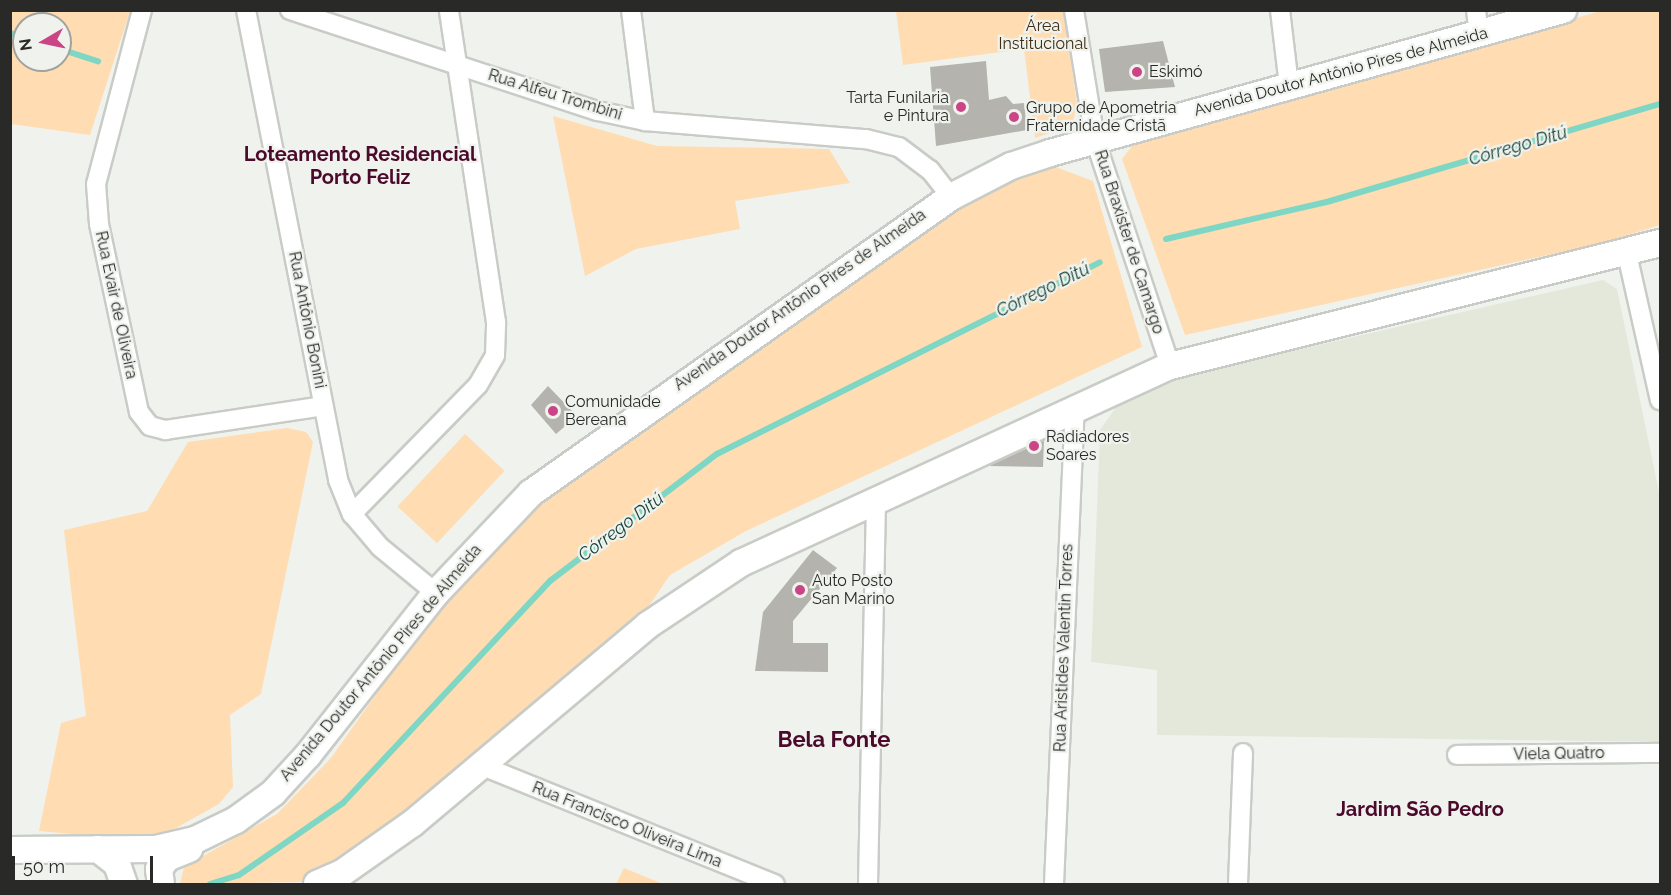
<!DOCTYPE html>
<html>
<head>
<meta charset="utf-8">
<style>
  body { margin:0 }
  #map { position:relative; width:1671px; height:895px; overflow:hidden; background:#f0f3ed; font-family:Raleway,sans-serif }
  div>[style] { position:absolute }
  .built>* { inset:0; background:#e3e8db }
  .green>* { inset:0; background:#ffdcb1; transform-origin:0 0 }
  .stream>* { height:6px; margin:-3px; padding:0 3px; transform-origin:3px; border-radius:3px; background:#7ed7c4 }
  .building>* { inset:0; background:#b4b3ad }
  .roads { filter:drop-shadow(2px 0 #c9ccc6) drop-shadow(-2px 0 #c9ccc6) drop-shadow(0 2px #c9ccc6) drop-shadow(0 -2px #c9ccc6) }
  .street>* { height:18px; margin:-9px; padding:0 9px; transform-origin:9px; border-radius:9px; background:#fff }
  .secondary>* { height:26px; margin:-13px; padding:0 13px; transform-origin:13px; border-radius:13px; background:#fff }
  .dots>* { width:16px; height:16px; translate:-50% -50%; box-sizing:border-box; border:3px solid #f0f3ed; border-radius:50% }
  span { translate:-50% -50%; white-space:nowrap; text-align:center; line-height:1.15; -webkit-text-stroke:4.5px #f0f3ed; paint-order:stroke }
  .park-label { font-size:16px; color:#402d13 }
  .poi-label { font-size:16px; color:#292a27 }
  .left { translate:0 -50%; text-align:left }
  .right { translate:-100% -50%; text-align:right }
  .street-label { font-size:16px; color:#292a27 }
  .water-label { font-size:18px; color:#19423a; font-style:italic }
  .quarter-label { font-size:20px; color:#4b0a2c; font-weight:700 }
  .district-label { font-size:22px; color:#4b0a2c; font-weight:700 }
  .frame { position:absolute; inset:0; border:12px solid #292a27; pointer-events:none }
  .north { position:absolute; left:12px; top:12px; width:60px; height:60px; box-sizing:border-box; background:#f0f3ed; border:2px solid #a0a39e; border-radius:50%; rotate:261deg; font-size:16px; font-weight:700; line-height:24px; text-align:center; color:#292a27 }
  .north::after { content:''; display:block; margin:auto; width:21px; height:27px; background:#cb4586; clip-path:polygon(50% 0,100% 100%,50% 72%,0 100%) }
  .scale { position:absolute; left:12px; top:856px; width:141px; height:27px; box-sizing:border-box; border:3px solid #292a27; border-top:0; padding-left:8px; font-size:18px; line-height:21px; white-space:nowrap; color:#292a27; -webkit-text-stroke:4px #f0f3ed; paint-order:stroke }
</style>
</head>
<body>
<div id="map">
  <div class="built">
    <i style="clip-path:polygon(1603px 280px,1617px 289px,1660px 497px,1660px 742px,1157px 735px,1157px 670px,1091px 662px,1100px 430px,1118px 404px,1195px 373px)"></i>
  </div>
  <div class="green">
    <i style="clip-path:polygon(evenodd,11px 10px,130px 11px,90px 135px,11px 124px,11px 10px,24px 24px,60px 24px,60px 60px,24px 60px,24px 24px)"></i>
    <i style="clip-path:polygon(896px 11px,1064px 11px,1077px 105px,1072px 125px,1035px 138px,1024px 49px,903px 65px)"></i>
    <i style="clip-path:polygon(1601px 11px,1660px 11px,1660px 225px,1602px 243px,1185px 335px,1122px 159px,1136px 141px)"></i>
    <i style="clip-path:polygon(553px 116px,657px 146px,829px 149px,850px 183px,735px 201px,740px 229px,636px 249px,585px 276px)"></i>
    <i style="clip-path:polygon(1053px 166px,1093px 181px,1142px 347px,746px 531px,670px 575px,636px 625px,416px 806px,303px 882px,180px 884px,184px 867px,277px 814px,331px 758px,442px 601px,538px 501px,962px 207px,1019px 174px)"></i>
    <i style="clip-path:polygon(287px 428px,306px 432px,313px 442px,261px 694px,230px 715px,233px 787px,219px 804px,167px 833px,105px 837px,39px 831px,61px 723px,86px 716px,64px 530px,147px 511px,188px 442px)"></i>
    <i style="left:465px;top:434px;width:54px;height:99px;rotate:43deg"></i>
    <i style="clip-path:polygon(624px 868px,663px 884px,616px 884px)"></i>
  </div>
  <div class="stream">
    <i style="left:10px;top:33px;width:15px;rotate:16deg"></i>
    <i style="left:60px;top:49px;width:40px;rotate:18deg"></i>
    <i style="left:1166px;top:239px;width:168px;rotate:-13deg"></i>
    <i style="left:1330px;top:201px;width:344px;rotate:-16.4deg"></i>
    <i style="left:10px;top:883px;width:36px;rotate:2deg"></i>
    <i style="left:210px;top:884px;width:30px;rotate:-17deg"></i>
    <i style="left:239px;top:875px;width:126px;rotate:-34.7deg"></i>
    <i style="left:343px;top:803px;width:304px;rotate:-47deg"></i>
    <i style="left:550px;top:581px;width:210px;rotate:-37.3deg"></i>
    <i style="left:717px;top:454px;width:428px;rotate:-26.6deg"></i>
  </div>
  <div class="building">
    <i style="clip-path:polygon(1163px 41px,1175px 87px,1105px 92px,1099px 49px)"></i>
    <i style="clip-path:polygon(986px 61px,989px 100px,1006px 96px,1013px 104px,1024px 103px,1027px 130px,936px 146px,930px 67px)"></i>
    <i style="clip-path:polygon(548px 386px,577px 416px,556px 434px,531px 405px)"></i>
    <i style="clip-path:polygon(1044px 440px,1043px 467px,989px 466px)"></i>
    <i style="clip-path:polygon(813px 550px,837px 568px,793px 621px,793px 643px,828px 643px,828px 672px,755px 671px,763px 612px)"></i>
  </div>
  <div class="roads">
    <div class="street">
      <i style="left:142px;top:10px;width:180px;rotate:104.8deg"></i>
      <i style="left:96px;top:184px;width:40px;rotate:85.7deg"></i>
      <i style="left:99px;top:224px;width:192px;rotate:78deg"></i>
      <i style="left:139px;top:412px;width:18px;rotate:52deg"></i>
      <i style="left:150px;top:426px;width:16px;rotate:15deg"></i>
      <i style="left:165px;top:430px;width:160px;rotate:-8.6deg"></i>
      <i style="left:246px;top:10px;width:479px;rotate:78.9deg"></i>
      <i style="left:338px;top:480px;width:37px;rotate:68deg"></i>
      <i style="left:352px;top:514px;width:43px;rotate:49.7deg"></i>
      <i style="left:380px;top:547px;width:72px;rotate:39.4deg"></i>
      <i style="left:290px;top:10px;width:324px;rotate:18.2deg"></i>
      <i style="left:598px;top:111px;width:48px;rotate:12deg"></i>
      <i style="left:645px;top:121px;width:222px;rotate:4.7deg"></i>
      <i style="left:866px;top:139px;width:34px;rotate:14deg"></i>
      <i style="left:899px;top:147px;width:39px;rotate:37deg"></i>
      <i style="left:930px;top:170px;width:34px;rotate:52deg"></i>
      <i style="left:631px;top:10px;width:112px;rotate:82.8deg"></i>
      <i style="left:1074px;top:10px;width:132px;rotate:80.8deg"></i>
      <i style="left:1095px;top:140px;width:238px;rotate:71.6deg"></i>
      <i style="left:1280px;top:10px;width:77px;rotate:83.2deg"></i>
      <i style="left:1476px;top:10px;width:24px;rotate:83deg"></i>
      <i style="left:1627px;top:254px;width:150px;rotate:77.3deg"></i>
      <i style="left:352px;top:514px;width:180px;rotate:-45.7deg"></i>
      <i style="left:478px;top:385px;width:34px;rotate:-60deg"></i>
      <i style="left:495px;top:355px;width:33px;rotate:-88deg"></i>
      <i style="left:496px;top:322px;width:316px;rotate:-98.6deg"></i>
      <i style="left:1457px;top:755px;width:203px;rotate:-0.6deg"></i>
      <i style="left:480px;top:765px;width:318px;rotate:22deg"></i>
      <i style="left:868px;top:884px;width:381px;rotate:-88.8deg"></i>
      <i style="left:1054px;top:884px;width:472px;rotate:-87.5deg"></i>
      <i style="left:1238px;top:884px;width:131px;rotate:-87.8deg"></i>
    </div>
    <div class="secondary">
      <i style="left:98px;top:849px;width:24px;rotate:38deg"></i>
      <i style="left:117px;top:864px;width:21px;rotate:71deg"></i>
      <i style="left:10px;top:850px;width:146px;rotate:-0.4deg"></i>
      <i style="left:156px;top:849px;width:40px;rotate:-13deg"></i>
      <i style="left:195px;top:840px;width:46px;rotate:-26deg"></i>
      <i style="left:236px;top:820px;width:46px;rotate:-36.1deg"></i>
      <i style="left:273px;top:793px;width:52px;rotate:-47.4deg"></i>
      <i style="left:308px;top:755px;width:206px;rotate:-51.7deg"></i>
      <i style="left:436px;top:593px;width:138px;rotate:-46.5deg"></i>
      <i style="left:531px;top:493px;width:514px;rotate:-35.17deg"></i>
      <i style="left:951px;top:197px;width:68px;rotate:-27.3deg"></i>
      <i style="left:1011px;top:166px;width:41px;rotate:-18.4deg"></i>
      <i style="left:1050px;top:153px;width:533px;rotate:-15.58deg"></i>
      <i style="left:161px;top:884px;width:15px;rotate:-98deg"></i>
      <i style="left:159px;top:869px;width:14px;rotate:-54deg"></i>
      <i style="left:167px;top:858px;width:24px;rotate:-22deg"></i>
      <i style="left:317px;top:884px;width:27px;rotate:-24deg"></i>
      <i style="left:342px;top:873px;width:87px;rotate:-35.2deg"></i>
      <i style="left:413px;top:823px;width:307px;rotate:-40.1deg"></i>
      <i style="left:648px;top:625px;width:112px;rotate:-33.7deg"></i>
      <i style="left:741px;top:563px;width:472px;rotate:-24.7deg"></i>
      <i style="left:1170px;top:366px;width:505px;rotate:-14.09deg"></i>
    </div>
  </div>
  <div class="dots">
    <i style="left:1137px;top:72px;background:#cb4586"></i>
    <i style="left:961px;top:107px;background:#cb4586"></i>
    <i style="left:1014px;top:117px;background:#cb4586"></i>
    <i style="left:553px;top:411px;background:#cb4586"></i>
    <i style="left:1034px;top:446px;background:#cb4586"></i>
    <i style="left:800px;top:590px;background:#cb4586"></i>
  </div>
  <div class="park-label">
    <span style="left:1043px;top:35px">Área<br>Institucional</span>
  </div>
  <div class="poi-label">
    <span class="left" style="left:1149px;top:72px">Eskimó</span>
    <span class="right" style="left:949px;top:107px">Tarta Funilaria<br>e Pintura</span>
    <span class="left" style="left:1026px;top:117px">Grupo de Apometria<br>Fraternidade Cristã</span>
    <span class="left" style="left:565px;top:411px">Comunidade<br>Bereana</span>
    <span class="left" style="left:1046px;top:446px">Radiadores<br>Soares</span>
    <span class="left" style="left:812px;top:590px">Auto Posto<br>San Marino</span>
  </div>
  <div class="street-label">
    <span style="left:1341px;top:72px;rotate:-15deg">Avenida Doutor Antônio Pires de Almeida</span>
    <span style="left:555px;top:95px;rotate:17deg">Rua Alfeu Trombini</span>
    <span style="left:1129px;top:242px;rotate:72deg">Rua Braxister de Camargo</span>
    <span style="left:800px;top:300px;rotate:-35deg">Avenida Doutor Antônio Pires de Almeida</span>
    <span style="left:116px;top:305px;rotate:78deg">Rua Evair de Oliveira</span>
    <span style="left:307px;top:320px;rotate:79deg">Rua Antônio Bonini</span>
    <span style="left:1064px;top:648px;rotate:-88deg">Rua Aristides Valentin Torres</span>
    <span style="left:381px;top:663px;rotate:-50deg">Avenida Doutor Antônio Pires de Almeida</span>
    <span style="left:1559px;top:754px;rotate:-1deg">Viela Quatro</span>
    <span style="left:627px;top:825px;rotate:22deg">Rua Francisco Oliveira Lima</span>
  </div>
  <div class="water-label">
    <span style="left:1518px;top:146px;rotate:-16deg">Córrego Ditú</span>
    <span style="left:1043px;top:290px;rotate:-26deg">Córrego Ditú</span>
    <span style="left:621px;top:527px;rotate:-37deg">Córrego Ditú</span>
  </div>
  <div class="quarter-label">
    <span style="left:360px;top:166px">Loteamento Residencial<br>Porto Feliz</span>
    <span style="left:1420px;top:809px">Jardim São Pedro</span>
  </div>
  <div class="district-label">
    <span style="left:834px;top:740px">Bela Fonte</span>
  </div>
  <div class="frame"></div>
  <div class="north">N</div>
  <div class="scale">50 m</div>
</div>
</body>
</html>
